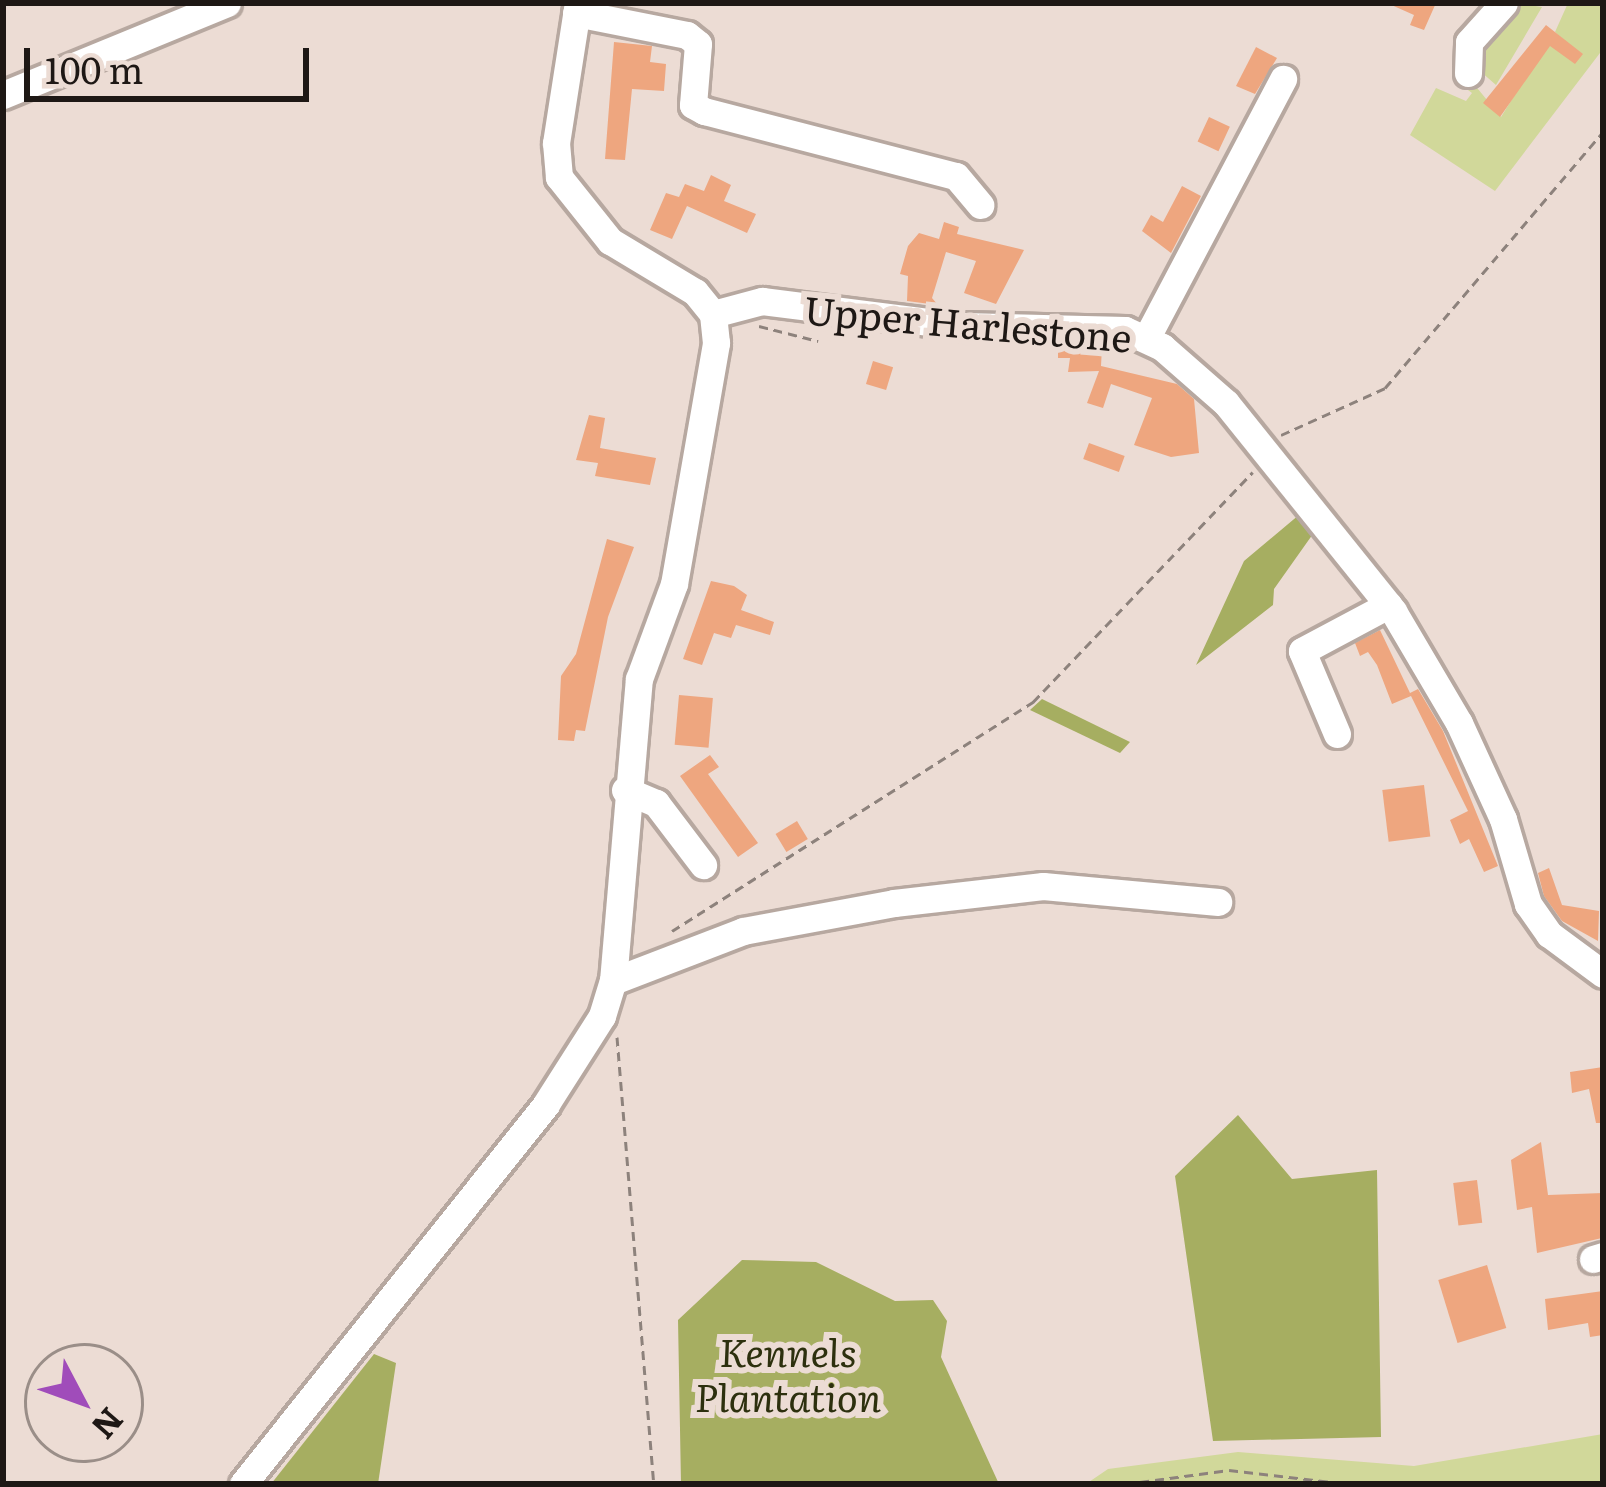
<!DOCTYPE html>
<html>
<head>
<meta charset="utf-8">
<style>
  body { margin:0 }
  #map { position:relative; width:1606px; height:1487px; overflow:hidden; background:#ecdcd4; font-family:Literata,serif }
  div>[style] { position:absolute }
  .green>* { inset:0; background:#d1d89a }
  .forest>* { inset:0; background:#a6ae61 }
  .building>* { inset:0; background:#eea67f; transform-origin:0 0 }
  .path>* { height:3px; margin-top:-1.5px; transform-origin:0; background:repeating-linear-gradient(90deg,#8d827c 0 9px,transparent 0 15px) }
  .roads { filter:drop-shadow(3px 0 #b7a8a0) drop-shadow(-3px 0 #b7a8a0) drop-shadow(0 3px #b7a8a0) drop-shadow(0 -3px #b7a8a0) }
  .minor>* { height:27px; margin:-13.5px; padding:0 13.5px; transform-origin:13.5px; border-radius:13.5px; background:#fff }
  span { translate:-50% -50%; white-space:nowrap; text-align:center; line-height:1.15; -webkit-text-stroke:12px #ecdcd4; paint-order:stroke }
  .street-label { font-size:39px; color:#1e1815 }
  .park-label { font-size:39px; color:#2d300e; font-style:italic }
  .frame { position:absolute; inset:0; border:6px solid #1e1815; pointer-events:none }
  .north { position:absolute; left:24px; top:1343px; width:120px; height:120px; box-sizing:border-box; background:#ecdcd4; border:3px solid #9a8e88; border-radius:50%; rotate:131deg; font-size:33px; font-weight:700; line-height:48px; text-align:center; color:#1e1815 }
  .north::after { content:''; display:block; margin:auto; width:42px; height:54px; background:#a04cba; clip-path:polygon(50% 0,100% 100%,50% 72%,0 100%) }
  .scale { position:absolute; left:24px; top:48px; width:285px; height:54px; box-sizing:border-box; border:6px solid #1e1815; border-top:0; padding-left:15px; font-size:36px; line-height:42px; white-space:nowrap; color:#1e1815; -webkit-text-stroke:9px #ecdcd4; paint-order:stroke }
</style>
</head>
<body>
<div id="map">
  <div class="green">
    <i style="clip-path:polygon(1516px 3px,1542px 7px,1496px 85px,1480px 71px,1485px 51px,1479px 41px)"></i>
    <i style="clip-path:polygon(1568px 3px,1603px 3px,1603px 49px,1495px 191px,1410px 135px,1436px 88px,1466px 101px,1472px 93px,1464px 87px,1473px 83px,1501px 117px,1547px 43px,1565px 41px,1555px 32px)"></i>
    <i style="clip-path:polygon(1603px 1434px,1603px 1484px,1086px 1484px,1108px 1469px,1238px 1452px,1414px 1466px)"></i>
  </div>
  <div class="forest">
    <i style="clip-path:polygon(1306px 509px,1320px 524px,1274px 589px,1273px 605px,1196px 665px,1244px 561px)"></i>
    <i style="clip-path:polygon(1042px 699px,1130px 742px,1120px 753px,1030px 710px)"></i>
    <i style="clip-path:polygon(1238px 1115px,1292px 1179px,1377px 1170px,1381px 1437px,1213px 1441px,1175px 1176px)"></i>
    <i style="clip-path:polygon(742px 1260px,816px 1262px,895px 1301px,933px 1300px,947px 1321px,941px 1357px,999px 1484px,681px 1484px,678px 1320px)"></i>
    <i style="clip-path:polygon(374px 1354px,396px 1363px,378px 1484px,271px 1484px)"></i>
  </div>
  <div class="building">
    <i style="clip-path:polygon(1387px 3px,1436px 3px,1424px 30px,1410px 25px,1414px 15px)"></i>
    <i style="clip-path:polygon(1546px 25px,1583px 54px,1575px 64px,1550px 46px,1500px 117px,1483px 103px)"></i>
    <i style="clip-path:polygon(614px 42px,652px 46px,650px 62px,666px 64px,664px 91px,632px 89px,625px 160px,605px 159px)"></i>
    <i style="clip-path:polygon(1256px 47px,1277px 58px,1255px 94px,1236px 86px)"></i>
    <i style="left:1209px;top:117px;width:23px;height:27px;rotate:25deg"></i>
    <i style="clip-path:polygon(711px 175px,731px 185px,724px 201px,756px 214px,747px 233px,687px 206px,672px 239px,650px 230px,666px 193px,679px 197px,685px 184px,704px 191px)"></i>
    <i style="clip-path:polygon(1182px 186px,1201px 196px,1171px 253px,1142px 231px,1151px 215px,1163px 222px)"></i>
    <i style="clip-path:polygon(944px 222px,959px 227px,957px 234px,1024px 250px,996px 304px,964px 293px,976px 261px,946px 252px,932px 298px,938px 305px,907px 301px,908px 276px,900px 274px,908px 246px,919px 233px,939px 239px)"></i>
    <i style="clip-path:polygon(1058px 346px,1102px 347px,1101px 366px,1177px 384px,1194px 399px,1199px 453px,1171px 457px,1134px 445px,1152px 398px,1111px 384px,1103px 408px,1087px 403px,1099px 371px,1068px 372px,1070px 358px,1058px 358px)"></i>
    <i style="left:873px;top:361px;width:21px;height:24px;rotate:17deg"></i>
    <i style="clip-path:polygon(589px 415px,605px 418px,600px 448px,656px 458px,650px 485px,595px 476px,598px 463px,576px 460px)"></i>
    <i style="left:1089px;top:443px;width:38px;height:17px;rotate:20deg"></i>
    <i style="clip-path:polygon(607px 539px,634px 547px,608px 617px,585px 731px,576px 730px,574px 741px,558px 740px,561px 676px,576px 654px)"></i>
    <i style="clip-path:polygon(711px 581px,734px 586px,747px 595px,741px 610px,774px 622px,770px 635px,736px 625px,731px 638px,714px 633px,702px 665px,683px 659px)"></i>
    <i style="clip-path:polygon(1380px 630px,1410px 693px,1418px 689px,1443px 731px,1498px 866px,1484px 872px,1469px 839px,1460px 844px,1450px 820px,1468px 811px,1411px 696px,1392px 704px,1377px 665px,1368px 652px,1360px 656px,1355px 643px)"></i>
    <i style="left:679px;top:695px;width:34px;height:50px;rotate:5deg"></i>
    <i style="clip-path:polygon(710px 755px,719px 767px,708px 774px,758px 843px,738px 857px,680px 776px)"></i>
    <i style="left:1424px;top:785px;width:52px;height:42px;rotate:83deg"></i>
    <i style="left:797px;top:821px;width:21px;height:25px;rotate:59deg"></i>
    <i style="clip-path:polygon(1549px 868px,1562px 905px,1599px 911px,1598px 941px,1562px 921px,1544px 896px,1538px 873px)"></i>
    <i style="clip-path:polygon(1603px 1067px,1603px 1123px,1596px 1123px,1589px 1089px,1572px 1093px,1570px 1072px)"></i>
    <i style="clip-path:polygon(1541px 1142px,1548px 1195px,1603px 1193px,1602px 1238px,1537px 1253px,1532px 1207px,1517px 1210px,1511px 1160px)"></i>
    <i style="left:1477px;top:1180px;width:43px;height:24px;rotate:83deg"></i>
    <i style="left:1487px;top:1265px;width:66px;height:51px;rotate:73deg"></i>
    <i style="clip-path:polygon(1603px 1291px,1603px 1335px,1590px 1337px,1588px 1323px,1548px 1330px,1545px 1299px)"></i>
  </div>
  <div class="path">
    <i style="left:759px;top:326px;width:61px;rotate:14.3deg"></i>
    <i style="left:1281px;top:435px;width:114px;rotate:-24.3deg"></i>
    <i style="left:1385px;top:388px;width:336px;rotate:-49.6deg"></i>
    <i style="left:672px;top:931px;width:428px;rotate:-32.4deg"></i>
    <i style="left:1033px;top:702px;width:318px;rotate:-46.3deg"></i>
    <i style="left:617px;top:1037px;width:449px;rotate:85.3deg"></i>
    <i style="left:1125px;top:1484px;width:105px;rotate:-7.7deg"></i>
    <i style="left:1229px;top:1470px;width:120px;rotate:6.7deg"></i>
  </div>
  <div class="roads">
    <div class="minor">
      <i style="left:576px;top:13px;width:113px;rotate:11.2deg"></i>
      <i style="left:687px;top:35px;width:14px;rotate:39deg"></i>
      <i style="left:698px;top:44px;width:61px;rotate:94.7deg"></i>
      <i style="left:693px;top:105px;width:13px;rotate:29deg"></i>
      <i style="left:704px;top:111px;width:260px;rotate:14.5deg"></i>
      <i style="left:956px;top:176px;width:38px;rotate:50deg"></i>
      <i style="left:1468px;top:73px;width:31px;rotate:-88deg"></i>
      <i style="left:1469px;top:42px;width:52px;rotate:-48.1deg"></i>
      <i style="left:3px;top:95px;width:242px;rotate:-22.3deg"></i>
      <i style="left:713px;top:314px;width:51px;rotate:-14.9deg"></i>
      <i style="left:762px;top:301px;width:201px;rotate:7.2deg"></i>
      <i style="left:961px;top:326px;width:164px;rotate:1.4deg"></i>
      <i style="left:1125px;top:330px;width:41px;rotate:24.7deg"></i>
      <i style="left:1162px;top:347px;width:85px;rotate:41.2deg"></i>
      <i style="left:1226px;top:403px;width:267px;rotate:51.2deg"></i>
      <i style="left:1393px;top:611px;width:130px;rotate:59.5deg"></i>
      <i style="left:1459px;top:723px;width:106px;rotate:65.4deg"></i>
      <i style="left:1503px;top:819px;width:89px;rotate:73.6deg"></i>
      <i style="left:1528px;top:904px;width:37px;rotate:55deg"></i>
      <i style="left:1549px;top:934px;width:67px;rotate:36.5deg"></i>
      <i style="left:1147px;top:337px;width:292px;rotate:-62.2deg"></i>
      <i style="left:1337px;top:734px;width:90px;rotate:-112.9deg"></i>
      <i style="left:1302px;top:651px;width:98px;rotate:-28.1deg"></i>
      <i style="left:625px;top:790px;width:34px;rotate:23deg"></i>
      <i style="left:656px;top:803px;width:78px;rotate:52.8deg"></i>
      <i style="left:613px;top:981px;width:139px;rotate:-21deg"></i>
      <i style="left:743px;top:931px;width:154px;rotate:-10.5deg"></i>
      <i style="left:894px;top:903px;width:150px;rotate:-6.5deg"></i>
      <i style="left:1043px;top:886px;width:176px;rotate:5.2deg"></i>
      <i style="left:1593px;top:1259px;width:10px;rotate:-17deg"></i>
      <i style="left:243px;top:1484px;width:486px;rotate:-51.4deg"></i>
      <i style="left:546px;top:1104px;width:104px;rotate:-57.5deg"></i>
      <i style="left:602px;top:1016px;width:37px;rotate:-73deg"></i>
      <i style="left:613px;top:981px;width:303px;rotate:-85.1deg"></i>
      <i style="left:639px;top:679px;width:101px;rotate:-69.8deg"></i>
      <i style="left:674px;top:584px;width:245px;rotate:-80.1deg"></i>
      <i style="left:716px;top:343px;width:29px;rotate:-96deg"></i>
      <i style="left:713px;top:314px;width:28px;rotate:-129deg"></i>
      <i style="left:695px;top:292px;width:99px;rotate:-149deg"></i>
      <i style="left:610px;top:241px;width:82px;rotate:-128.6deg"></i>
      <i style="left:559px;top:177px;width:34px;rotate:-95deg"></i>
      <i style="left:556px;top:143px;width:142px;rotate:-81.1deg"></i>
    </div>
  </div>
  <div class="street-label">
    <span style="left:968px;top:322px;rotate:5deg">Upper Harlestone</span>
  </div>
  <div class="park-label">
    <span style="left:788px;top:1373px">Kennels<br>Plantation</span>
  </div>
  <div class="frame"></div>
  <div class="north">N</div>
  <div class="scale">100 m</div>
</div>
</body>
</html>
